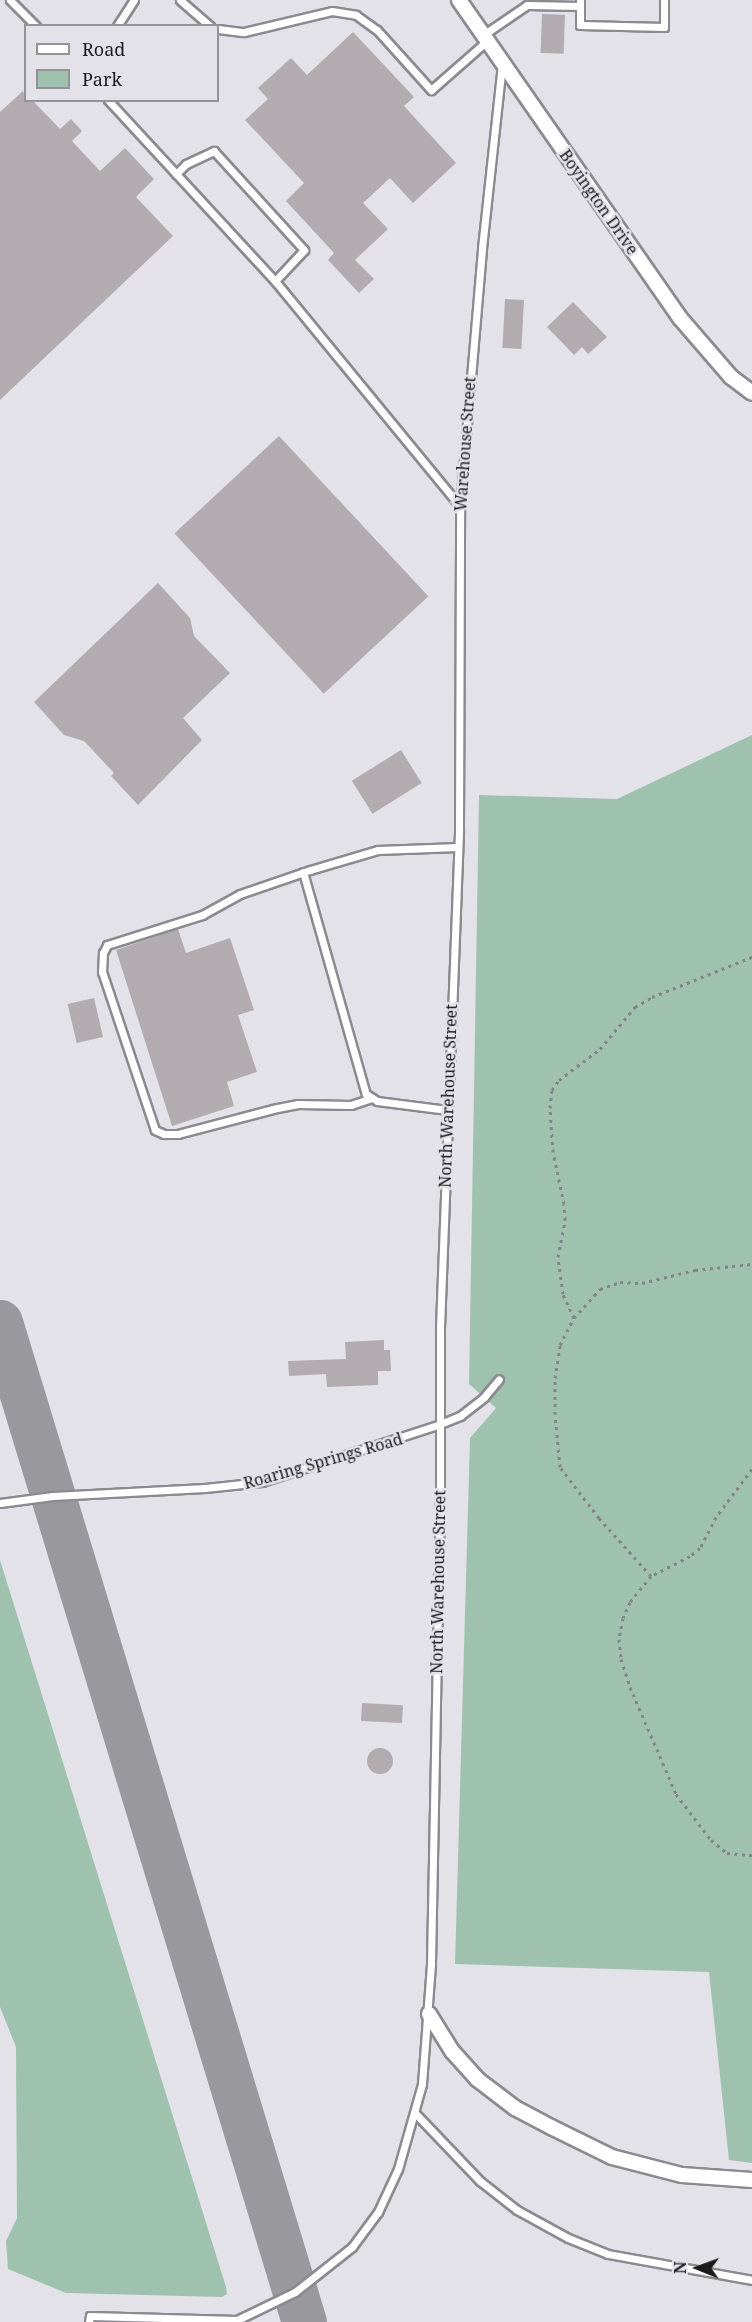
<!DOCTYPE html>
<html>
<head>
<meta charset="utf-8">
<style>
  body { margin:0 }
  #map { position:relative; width:752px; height:2322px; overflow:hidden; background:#e4e2e9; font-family:"Noto Serif",serif }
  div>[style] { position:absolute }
  .green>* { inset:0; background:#9fc2ae }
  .taxiway>* { height:45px; margin:-22.5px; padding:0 22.5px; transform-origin:22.5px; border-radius:22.5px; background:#99989d }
  .building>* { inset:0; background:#b2abaf; transform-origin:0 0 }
  .round { border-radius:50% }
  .path>* { height:3px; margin-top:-1.5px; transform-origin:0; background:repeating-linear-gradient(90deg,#858389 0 3px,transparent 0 7.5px) }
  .roads { filter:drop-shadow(2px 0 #8c8a91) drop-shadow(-2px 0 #8c8a91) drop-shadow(0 2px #8c8a91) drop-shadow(0 -2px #8c8a91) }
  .lane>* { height:7px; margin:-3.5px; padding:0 3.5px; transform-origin:3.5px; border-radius:3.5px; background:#fff }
  .street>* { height:14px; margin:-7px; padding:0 7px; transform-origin:7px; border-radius:7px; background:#fff }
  span { translate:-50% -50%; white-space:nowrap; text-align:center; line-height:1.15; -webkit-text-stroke:5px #e4e2e9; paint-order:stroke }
  .street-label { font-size:16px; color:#1b1a1d }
  .legend { position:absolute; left:24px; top:24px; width:195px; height:78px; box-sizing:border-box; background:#e4e2e9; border:2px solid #949297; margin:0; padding:8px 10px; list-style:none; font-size:18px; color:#1b1a1d }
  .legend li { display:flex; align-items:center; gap:12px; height:30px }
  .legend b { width:30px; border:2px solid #949297 }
  .north { position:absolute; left:668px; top:2238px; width:60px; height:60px; -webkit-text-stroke:4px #e4e2e9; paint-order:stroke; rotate:271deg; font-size:16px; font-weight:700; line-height:24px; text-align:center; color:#1b1a1d }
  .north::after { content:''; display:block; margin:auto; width:21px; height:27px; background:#1b1a1d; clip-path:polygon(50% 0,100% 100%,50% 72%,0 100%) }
</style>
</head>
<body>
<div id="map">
  <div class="green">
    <i style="clip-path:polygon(752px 735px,752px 2163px,729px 2160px,709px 1972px,455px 1964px,470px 1438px,496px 1408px,469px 1384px,479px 795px,617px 799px)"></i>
    <i style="clip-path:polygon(0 1560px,226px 2287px,227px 2294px,222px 2297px,66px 2293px,8px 2269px,6px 2241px,17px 2218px,16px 2047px,0 2007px)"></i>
  </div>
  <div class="taxiway">
    <i style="left:0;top:1322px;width:1045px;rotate:73.09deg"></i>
  </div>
  <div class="building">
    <i style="left:542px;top:14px;width:23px;height:39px;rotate:2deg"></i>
    <i style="clip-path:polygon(353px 32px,414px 97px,404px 106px,456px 163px,413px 203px,390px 178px,363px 203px,388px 229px,355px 260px,374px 279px,359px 293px,328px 260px,334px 253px,286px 201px,304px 183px,245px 120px,268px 99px,258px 88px,291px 58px,307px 75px)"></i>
    <i style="clip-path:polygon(23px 91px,26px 100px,32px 100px,60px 129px,71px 119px,82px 131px,72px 141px,100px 171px,125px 148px,154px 179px,136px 197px,173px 236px,0 400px,0 112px)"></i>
    <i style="left:505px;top:299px;width:19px;height:49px;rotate:3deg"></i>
    <i style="clip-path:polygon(573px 302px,607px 337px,588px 354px,582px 347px,574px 355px,547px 327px)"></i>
    <i style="left:279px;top:436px;width:219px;height:143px;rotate:47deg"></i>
    <i style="clip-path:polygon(158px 583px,190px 618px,194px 636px,230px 673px,183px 718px,202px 740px,138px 805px,111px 776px,114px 773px,84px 741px,64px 735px,34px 702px)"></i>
    <i style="left:401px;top:750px;width:39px;height:58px;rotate:58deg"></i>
    <i style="clip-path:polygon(178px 929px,186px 953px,230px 938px,254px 1010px,238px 1015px,257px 1072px,227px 1082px,234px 1106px,172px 1126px,116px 950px)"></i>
    <i style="left:94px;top:998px;width:40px;height:27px;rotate:77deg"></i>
    <i style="clip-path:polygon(384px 1340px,384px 1350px,390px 1350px,391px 1371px,378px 1371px,378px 1385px,327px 1387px,326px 1374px,289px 1376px,288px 1361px,346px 1359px,345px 1342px)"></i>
    <i style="left:362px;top:1703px;width:41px;height:18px;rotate:3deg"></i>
    <i class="round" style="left:367px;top:1748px;width:26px;height:26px"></i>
  </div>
  <div class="path">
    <i style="left:574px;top:1318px;width:26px;rotate:-115deg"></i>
    <i style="left:563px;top:1294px;width:37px;rotate:-98deg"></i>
    <i style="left:558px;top:1257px;width:38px;rotate:-79deg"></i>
    <i style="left:565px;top:1220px;width:16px;rotate:-94deg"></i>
    <i style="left:564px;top:1204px;width:53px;rotate:-101.9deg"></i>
    <i style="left:553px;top:1152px;width:44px;rotate:-93.9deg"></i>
    <i style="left:550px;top:1108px;width:18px;rotate:-84deg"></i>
    <i style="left:552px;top:1090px;width:12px;rotate:-55deg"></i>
    <i style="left:559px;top:1080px;width:51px;rotate:-37.1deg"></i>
    <i style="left:600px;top:1049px;width:55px;rotate:-50.2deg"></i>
    <i style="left:635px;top:1007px;width:20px;rotate:-30deg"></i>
    <i style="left:652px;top:997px;width:108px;rotate:-21.8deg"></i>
    <i style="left:752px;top:1469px;width:60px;rotate:126.9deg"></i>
    <i style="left:716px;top:1517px;width:35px;rotate:117deg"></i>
    <i style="left:700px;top:1548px;width:13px;rotate:141deg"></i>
    <i style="left:690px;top:1556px;width:44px;rotate:152.9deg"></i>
    <i style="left:651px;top:1576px;width:33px;rotate:129deg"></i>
    <i style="left:630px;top:1602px;width:17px;rotate:114deg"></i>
    <i style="left:623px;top:1618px;width:21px;rotate:101deg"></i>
    <i style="left:619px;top:1639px;width:20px;rotate:84deg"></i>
    <i style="left:621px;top:1659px;width:29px;rotate:72deg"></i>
    <i style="left:630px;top:1687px;width:116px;rotate:66.7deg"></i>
    <i style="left:676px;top:1794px;width:58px;rotate:52.7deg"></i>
    <i style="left:711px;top:1840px;width:21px;rotate:39deg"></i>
    <i style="left:727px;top:1853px;width:25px;rotate:5deg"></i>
    <i style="left:651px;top:1576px;width:78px;rotate:-131.9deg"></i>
    <i style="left:599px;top:1518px;width:64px;rotate:-127.4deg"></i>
    <i style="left:560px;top:1467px;width:53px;rotate:-95.4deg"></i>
    <i style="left:555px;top:1414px;width:36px;rotate:-90deg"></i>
    <i style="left:555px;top:1378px;width:33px;rotate:-81deg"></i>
    <i style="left:560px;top:1345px;width:30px;rotate:-63deg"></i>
    <i style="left:574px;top:1318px;width:39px;rotate:-48deg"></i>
    <i style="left:600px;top:1289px;width:21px;rotate:-19deg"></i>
    <i style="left:620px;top:1282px;width:22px;rotate:3deg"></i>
    <i style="left:642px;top:1283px;width:55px;rotate:-13.8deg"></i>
    <i style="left:695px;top:1270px;width:57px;rotate:-6deg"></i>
  </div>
  <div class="roads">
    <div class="lane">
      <i style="left:10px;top:0;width:37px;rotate:45deg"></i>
      <i style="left:180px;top:0;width:40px;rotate:41deg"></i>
      <i style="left:580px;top:0;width:25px;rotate:90deg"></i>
      <i style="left:580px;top:25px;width:84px;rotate:1.4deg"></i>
      <i style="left:664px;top:27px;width:27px;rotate:-90deg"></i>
      <i style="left:117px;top:26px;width:31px;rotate:-57deg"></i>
      <i style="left:218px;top:29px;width:26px;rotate:7deg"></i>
      <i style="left:244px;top:32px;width:90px;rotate:-13.4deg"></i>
      <i style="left:332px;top:11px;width:24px;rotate:9deg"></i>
      <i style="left:356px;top:15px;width:26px;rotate:36deg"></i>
      <i style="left:377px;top:30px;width:81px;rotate:48deg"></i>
      <i style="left:431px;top:90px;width:76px;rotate:-41.3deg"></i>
      <i style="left:483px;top:35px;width:53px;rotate:-34.3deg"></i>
      <i style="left:527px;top:5px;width:53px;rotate:1.1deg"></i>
      <i style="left:108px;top:100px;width:246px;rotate:47.3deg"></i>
      <i style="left:275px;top:281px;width:291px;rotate:50.6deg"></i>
      <i style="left:176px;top:174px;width:14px;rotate:-45deg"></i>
      <i style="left:186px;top:164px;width:31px;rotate:-25deg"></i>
      <i style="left:214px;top:151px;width:134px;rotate:47.7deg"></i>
      <i style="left:304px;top:250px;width:42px;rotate:133.1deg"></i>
      <i style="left:303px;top:872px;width:231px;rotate:74.2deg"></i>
      <i style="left:366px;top:1094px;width:13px;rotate:32deg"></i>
      <i style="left:377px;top:1101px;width:71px;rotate:7.3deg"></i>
      <i style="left:372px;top:1098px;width:22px;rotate:162deg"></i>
      <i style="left:351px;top:1105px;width:53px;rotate:-178.9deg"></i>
      <i style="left:298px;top:1104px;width:25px;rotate:169deg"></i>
      <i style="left:273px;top:1109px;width:98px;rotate:165.3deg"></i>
      <i style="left:178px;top:1134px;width:14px;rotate:180deg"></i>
      <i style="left:164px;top:1134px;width:10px;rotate:-156deg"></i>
      <i style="left:155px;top:1130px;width:167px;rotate:-108.5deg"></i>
      <i style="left:102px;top:972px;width:19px;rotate:-87deg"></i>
      <i style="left:103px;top:953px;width:9px;rotate:-63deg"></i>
      <i style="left:107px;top:945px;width:100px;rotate:-17.5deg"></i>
      <i style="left:202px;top:915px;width:43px;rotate:-28.9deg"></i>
      <i style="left:240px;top:894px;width:74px;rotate:-18.9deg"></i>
      <i style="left:310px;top:870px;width:71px;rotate:-16.4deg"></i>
      <i style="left:378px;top:850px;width:80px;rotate:-2.1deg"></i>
      <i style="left:0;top:1503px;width:53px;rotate:-7.5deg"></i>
      <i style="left:53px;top:1496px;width:152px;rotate:-3deg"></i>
      <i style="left:205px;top:1488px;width:57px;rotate:-6deg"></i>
      <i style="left:262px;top:1482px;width:187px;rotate:-18deg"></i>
      <i style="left:440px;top:1424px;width:22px;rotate:-22deg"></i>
      <i style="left:460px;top:1416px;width:31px;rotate:-38deg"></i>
      <i style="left:484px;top:1397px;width:23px;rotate:-50deg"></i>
      <i style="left:415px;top:2113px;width:94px;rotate:46.3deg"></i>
      <i style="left:480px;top:2181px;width:47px;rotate:38.1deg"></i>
      <i style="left:517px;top:2210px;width:58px;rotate:28.8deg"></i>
      <i style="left:568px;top:2238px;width:43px;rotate:21.8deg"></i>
      <i style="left:608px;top:2254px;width:146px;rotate:10.2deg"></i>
      <i style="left:89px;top:2322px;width:6px;rotate:-81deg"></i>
      <i style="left:90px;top:2316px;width:147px;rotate:1.6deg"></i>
      <i style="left:237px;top:2320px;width:64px;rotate:-25.8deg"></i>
      <i style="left:295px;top:2292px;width:73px;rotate:-38.3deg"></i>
      <i style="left:352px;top:2247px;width:44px;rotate:-53.4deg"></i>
      <i style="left:378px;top:2212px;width:47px;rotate:-65.1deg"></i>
      <i style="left:398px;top:2169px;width:88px;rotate:-74.2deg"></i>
      <i style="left:422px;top:2084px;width:121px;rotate:-85.7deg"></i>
      <i style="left:431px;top:1963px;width:469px;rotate:-88.9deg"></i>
      <i style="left:440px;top:1494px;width:167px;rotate:-90deg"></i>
      <i style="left:440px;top:1327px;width:498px;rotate:-87.8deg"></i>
      <i style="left:459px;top:829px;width:323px;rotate:-89.8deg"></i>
      <i style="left:460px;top:506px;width:259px;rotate:-85.1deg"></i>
      <i style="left:482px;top:248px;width:185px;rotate:-83.8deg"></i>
    </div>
    <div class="street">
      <i style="left:459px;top:0;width:387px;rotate:55.2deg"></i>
      <i style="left:680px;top:318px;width:78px;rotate:49.2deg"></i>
      <i style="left:731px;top:377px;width:26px;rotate:37deg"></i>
      <i style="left:429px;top:2014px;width:44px;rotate:58.1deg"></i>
      <i style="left:452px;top:2051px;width:38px;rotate:48deg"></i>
      <i style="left:477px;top:2079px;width:48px;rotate:37.3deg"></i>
      <i style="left:515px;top:2108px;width:41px;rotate:27.8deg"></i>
      <i style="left:551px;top:2127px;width:68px;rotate:26.2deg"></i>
      <i style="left:612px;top:2157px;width:72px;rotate:14.4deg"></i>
      <i style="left:682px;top:2175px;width:70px;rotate:4.1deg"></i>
    </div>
  </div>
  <div class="street-label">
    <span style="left:599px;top:202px;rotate:55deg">Boyington Drive</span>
    <span style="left:465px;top:444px;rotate:-86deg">Warehouse Street</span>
    <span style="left:448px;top:1096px;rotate:-88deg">North Warehouse Street</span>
    <span style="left:323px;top:1461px;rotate:-16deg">Roaring Springs Road</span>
    <span style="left:438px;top:1582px;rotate:-89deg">North Warehouse Street</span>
  </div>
  <ul class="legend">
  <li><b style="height:8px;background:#fff"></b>Road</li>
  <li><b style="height:16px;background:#9fc2ae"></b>Park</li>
  </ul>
  <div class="north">N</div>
</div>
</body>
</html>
